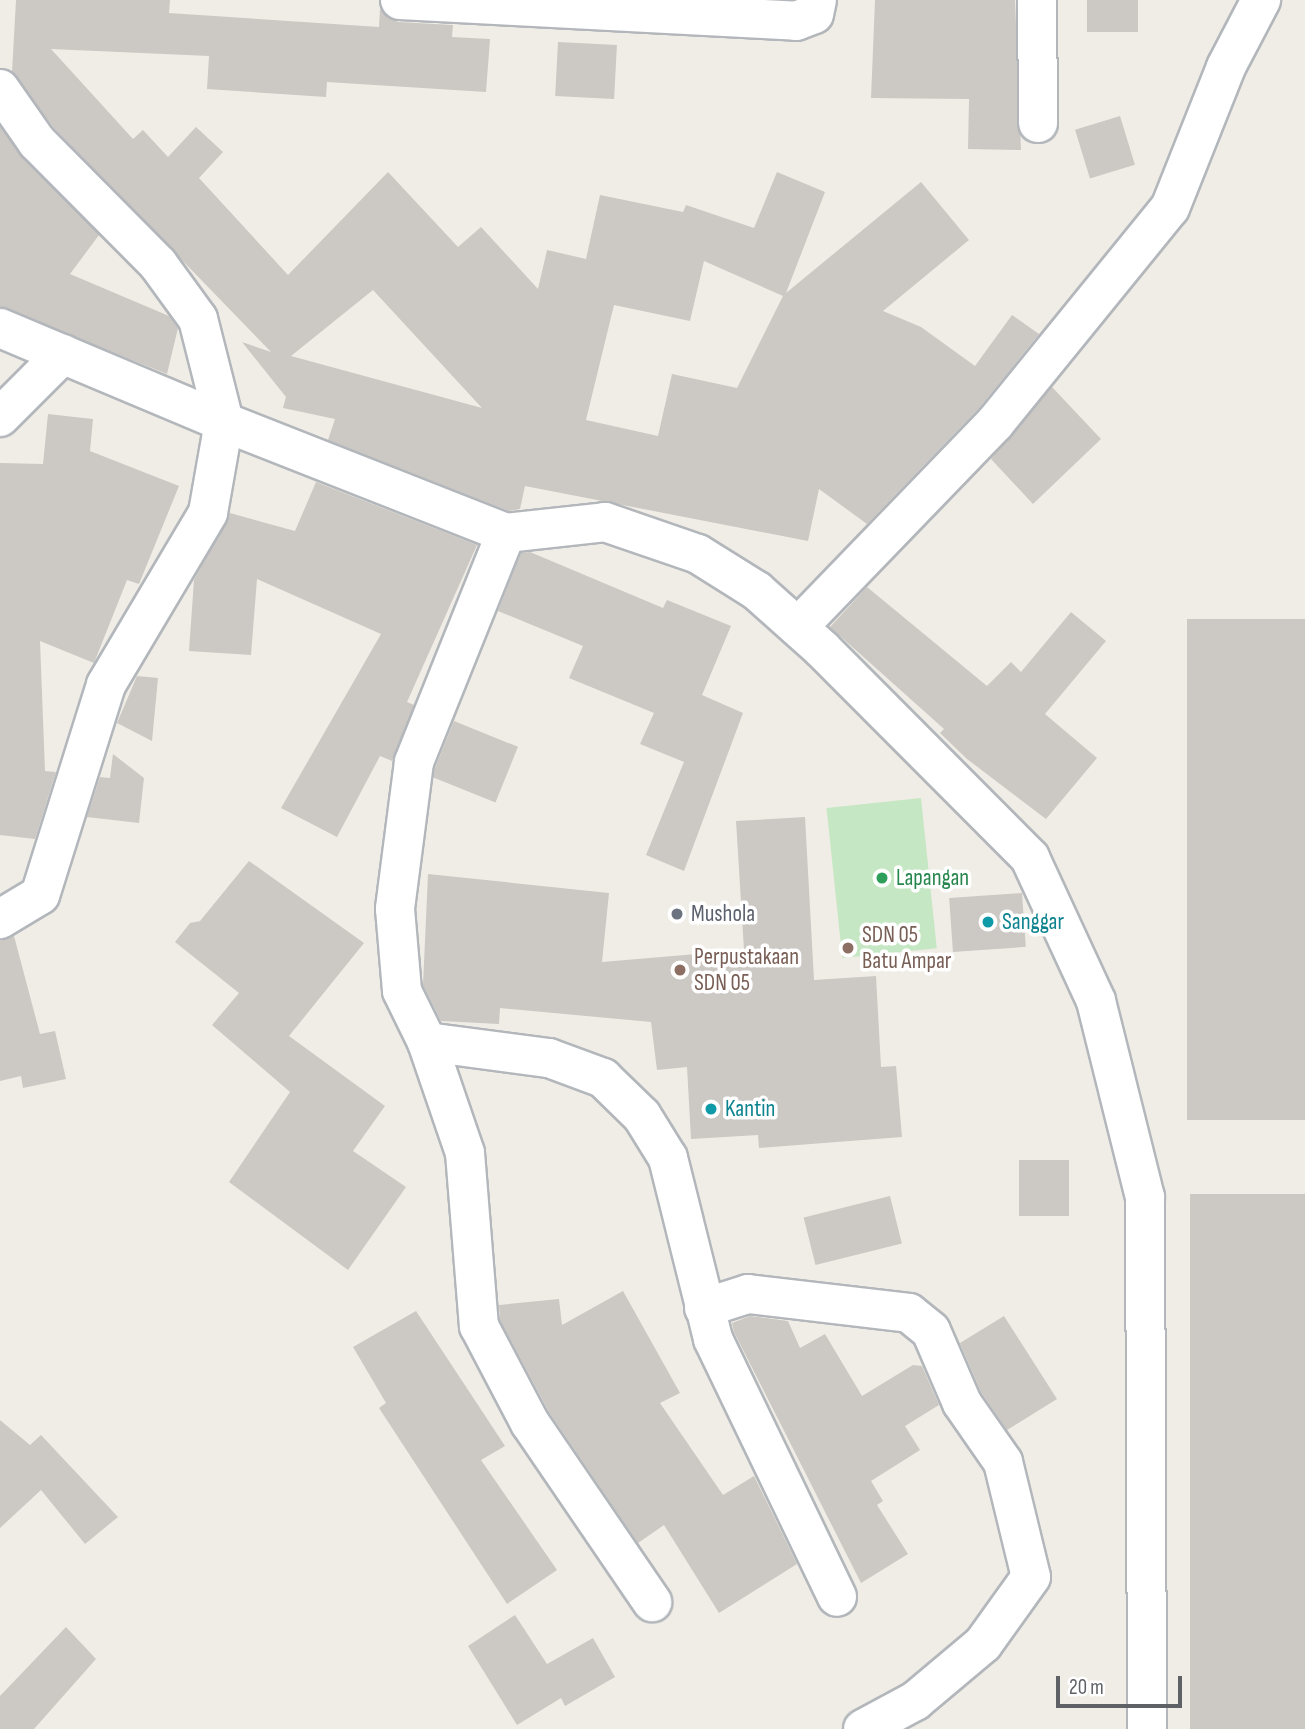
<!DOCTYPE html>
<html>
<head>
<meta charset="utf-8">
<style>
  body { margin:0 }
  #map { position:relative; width:1305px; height:1729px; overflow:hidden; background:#f0ede6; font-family:"Sofia Sans Condensed",sans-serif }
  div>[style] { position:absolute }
  .green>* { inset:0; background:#c6e7c3; transform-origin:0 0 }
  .building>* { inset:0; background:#ccc8c3; transform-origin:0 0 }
  .roads { filter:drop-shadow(2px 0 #b3b7bb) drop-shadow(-2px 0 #b3b7bb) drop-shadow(0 2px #b3b7bb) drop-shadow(0 -2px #b3b7bb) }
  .street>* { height:38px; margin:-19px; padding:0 19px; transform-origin:19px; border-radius:19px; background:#fff }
  .dots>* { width:19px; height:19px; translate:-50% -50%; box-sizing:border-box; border:4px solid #fff; border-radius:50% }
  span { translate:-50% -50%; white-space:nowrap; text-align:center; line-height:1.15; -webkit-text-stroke:7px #fff; paint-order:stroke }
  .leisure-label { font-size:23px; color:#27864d }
  .left { translate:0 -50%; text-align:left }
  .worship-label { font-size:23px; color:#5b616d }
  .culture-label { font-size:23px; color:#0d838f }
  .education-label { font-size:23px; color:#785e54 }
  .scale { position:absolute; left:1056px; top:1676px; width:126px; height:32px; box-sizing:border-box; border:4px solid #5e6266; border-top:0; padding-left:9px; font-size:21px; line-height:24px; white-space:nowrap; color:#5e6266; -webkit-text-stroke:5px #fff; paint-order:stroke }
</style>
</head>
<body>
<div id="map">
  <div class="green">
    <i style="left:921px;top:798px;width:151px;height:95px;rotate:84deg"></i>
  </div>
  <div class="building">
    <i style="clip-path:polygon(evenodd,16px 0,170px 0,169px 13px,379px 27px,380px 9px,398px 22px,453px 25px,452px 37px,490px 39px,486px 92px,327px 82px,326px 97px,207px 89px,209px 56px,51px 49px,133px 139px,143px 130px,168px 157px,196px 127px,223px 152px,199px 178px,288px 275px,388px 172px,458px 247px,481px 227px,538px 289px,547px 250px,586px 259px,600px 195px,683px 212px,686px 205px,754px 228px,777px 172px,825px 192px,786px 293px,921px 182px,969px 240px,883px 311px,921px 327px,975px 366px,1012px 315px,1039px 334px,979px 408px,867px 524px,819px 489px,808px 541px,525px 486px,520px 509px,509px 511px,328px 440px,335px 419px,283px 408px,286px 397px,242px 342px,271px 352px,54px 128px,12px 72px,16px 0,704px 261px,783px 296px,737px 388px,672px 374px,658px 436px,586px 420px,614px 305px,690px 321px,704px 261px,16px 0,373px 290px,482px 408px,291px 356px,373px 290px)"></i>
    <i style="clip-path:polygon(875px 0,1015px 0,1021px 150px,968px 149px,969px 99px,871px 98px)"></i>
    <i style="left:1087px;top:0;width:51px;height:32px"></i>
    <i style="left:558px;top:42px;width:59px;height:54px;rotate:3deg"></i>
    <i style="left:1120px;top:116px;width:51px;height:47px;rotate:73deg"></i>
    <i style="clip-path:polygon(0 127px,99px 235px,70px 274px,169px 316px,178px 328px,167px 374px,0 307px)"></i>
    <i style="clip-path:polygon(1052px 387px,1101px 439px,1033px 504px,991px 459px)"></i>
    <i style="clip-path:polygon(48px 414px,93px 419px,90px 451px,179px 486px,139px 584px,127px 580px,94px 663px,40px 641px,45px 771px,56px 772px,35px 839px,0 835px,0 463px,43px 464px)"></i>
    <i style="clip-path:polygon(316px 482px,477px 545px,407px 702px,414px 705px,392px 761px,380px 756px,337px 837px,281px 808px,381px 634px,257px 579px,251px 655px,189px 651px,194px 580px,230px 513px,295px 531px)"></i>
    <i style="clip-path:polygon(530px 552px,663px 608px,667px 600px,731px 626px,702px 695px,743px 713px,684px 871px,646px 855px,684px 762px,640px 744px,654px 713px,569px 678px,583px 646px,498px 611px,521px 553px)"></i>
    <i style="clip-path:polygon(867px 587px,987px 686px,1011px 662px,1021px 672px,1071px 612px,1106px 641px,1045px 714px,1097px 758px,1046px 819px,967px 759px,940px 733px,944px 729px,830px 627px)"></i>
    <i style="left:1305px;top:619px;width:501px;height:118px;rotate:90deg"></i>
    <i style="clip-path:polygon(137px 676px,158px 678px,152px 741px,117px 723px)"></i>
    <i style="left:454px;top:721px;width:69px;height:60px;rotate:22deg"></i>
    <i style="clip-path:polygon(113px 754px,144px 778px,139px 823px,87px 817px,100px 777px,110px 778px)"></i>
    <i style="clip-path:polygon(805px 817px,814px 980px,876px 976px,881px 1067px,896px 1066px,902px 1137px,759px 1148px,758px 1135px,691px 1139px,687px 1067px,657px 1070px,651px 1022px,500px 1008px,499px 1024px,441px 1021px,423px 985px,428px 874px,609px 893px,602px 962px,744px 950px,736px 821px)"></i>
    <i style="clip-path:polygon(249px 861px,364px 943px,289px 1036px,385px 1106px,353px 1151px,406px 1187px,348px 1270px,229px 1182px,290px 1092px,212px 1025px,239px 993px,175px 942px,190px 923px,200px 921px)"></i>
    <i style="left:1022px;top:893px;width:54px;height:73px;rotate:86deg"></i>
    <i style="clip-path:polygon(14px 936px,40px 1034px,55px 1031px,66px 1079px,23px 1088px,21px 1076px,0 1081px,0 941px)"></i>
    <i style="left:1069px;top:1160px;width:56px;height:50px;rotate:90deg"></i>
    <i style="left:1305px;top:1194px;width:535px;height:115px;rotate:90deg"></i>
    <i style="left:890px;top:1196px;width:49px;height:89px;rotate:76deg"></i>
    <i style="clip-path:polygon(623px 1291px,680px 1393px,660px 1403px,723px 1495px,754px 1476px,797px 1564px,719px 1613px,664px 1525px,638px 1543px,549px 1412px,500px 1320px,499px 1305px,559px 1299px,562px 1325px)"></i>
    <i style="clip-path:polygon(416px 1311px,505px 1446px,481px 1460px,557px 1570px,507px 1604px,379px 1408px,386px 1403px,353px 1347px)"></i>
    <i style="clip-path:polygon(750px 1316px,788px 1321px,800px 1348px,825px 1334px,862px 1396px,913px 1365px,922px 1366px,939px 1405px,905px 1426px,920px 1450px,871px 1481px,883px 1501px,877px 1505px,908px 1554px,861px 1583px,734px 1332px,732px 1323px)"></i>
    <i style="clip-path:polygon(1004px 1316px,1057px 1399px,1007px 1430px,981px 1392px,960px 1343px)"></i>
    <i style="clip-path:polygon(0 1420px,30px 1445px,41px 1435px,118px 1517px,85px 1544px,41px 1490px,0 1528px)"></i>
    <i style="clip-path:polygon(515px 1615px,547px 1664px,593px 1638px,615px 1677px,565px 1706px,561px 1698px,517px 1725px,468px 1646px)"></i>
    <i style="clip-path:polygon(66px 1627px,96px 1659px,34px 1729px,0 1729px,0 1696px)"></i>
  </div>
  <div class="roads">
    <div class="street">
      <i style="left:400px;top:0;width:397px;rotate:3deg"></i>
      <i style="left:796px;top:21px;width:19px;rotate:-21deg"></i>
      <i style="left:814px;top:14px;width:14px;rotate:-78deg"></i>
      <i style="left:1037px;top:0;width:123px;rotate:89.5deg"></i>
      <i style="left:0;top:89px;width:65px;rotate:55.1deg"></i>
      <i style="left:37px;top:142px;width:172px;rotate:45.2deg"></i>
      <i style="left:158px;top:264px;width:68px;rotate:54deg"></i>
      <i style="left:198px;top:319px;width:106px;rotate:75.8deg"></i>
      <i style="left:224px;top:422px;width:303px;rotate:21.5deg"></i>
      <i style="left:506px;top:533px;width:100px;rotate:-6.3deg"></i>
      <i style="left:605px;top:522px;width:98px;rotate:19deg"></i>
      <i style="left:698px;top:554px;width:70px;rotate:32.1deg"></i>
      <i style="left:757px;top:591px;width:87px;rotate:41.7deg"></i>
      <i style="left:822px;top:649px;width:295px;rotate:45.1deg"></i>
      <i style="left:1030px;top:858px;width:157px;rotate:65.2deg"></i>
      <i style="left:1096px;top:1001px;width:202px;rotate:76deg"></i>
      <i style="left:1145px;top:1197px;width:532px;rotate:89.78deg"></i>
      <i style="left:0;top:328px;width:243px;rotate:22.8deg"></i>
      <i style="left:224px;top:422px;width:92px;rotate:100deg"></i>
      <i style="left:208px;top:513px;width:200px;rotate:120.7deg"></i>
      <i style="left:106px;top:685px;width:220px;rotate:107.4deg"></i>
      <i style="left:40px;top:895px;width:47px;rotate:149deg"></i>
      <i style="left:0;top:417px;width:89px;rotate:-45deg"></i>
      <i style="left:506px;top:533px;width:247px;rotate:111.9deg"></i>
      <i style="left:414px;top:762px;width:148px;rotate:97.4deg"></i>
      <i style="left:395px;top:909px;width:82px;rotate:85.1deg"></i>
      <i style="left:402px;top:991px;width:57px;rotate:63.9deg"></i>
      <i style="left:427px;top:1042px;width:123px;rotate:7.5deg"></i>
      <i style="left:549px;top:1058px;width:58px;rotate:20.3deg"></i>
      <i style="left:603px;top:1078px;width:54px;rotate:44.3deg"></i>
      <i style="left:642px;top:1116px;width:49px;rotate:58.2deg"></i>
      <i style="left:668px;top:1158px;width:187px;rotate:76deg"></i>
      <i style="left:713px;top:1339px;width:286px;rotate:64.3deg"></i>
      <i style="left:798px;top:627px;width:284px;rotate:-46deg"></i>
      <i style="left:995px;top:423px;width:277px;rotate:-50.9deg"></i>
      <i style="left:1170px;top:208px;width:152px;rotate:-68.3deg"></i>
      <i style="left:1226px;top:67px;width:76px;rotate:-62.4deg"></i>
      <i style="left:427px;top:1042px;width:117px;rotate:71.1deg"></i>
      <i style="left:465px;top:1153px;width:174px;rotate:85.4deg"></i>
      <i style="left:479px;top:1326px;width:110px;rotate:62.3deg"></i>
      <i style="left:530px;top:1423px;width:217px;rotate:55.7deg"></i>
      <i style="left:704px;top:1308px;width:46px;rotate:-17.7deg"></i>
      <i style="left:748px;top:1294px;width:162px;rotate:6.7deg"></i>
      <i style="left:909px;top:1313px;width:28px;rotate:39deg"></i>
      <i style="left:931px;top:1331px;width:78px;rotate:66.7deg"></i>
      <i style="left:962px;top:1403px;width:72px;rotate:55.2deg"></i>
      <i style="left:1003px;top:1462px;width:118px;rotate:76.3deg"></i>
      <i style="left:1031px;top:1577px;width:82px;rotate:125.6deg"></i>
      <i style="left:983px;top:1644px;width:89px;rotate:140deg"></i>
      <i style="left:915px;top:1701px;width:59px;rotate:151.7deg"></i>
    </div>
  </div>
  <div class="dots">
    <i style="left:882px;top:878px;background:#2e9e5b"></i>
    <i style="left:677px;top:914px;background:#6b7280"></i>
    <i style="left:988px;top:922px;background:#0f9aa8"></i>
    <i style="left:848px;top:948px;background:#8d6e63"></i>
    <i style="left:680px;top:970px;background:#8d6e63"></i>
    <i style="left:711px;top:1109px;background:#0f9aa8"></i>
  </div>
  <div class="leisure-label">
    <span class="left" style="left:896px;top:878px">Lapangan</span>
  </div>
  <div class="worship-label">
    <span class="left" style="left:691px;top:914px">Mushola</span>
  </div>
  <div class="culture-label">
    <span class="left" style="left:1002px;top:922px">Sanggar</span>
    <span class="left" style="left:725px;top:1109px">Kantin</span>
  </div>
  <div class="education-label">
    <span class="left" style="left:862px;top:948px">SDN 05<br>Batu Ampar</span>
    <span class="left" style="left:694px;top:970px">Perpustakaan<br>SDN 05</span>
  </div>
  <div class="scale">20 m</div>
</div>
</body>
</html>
